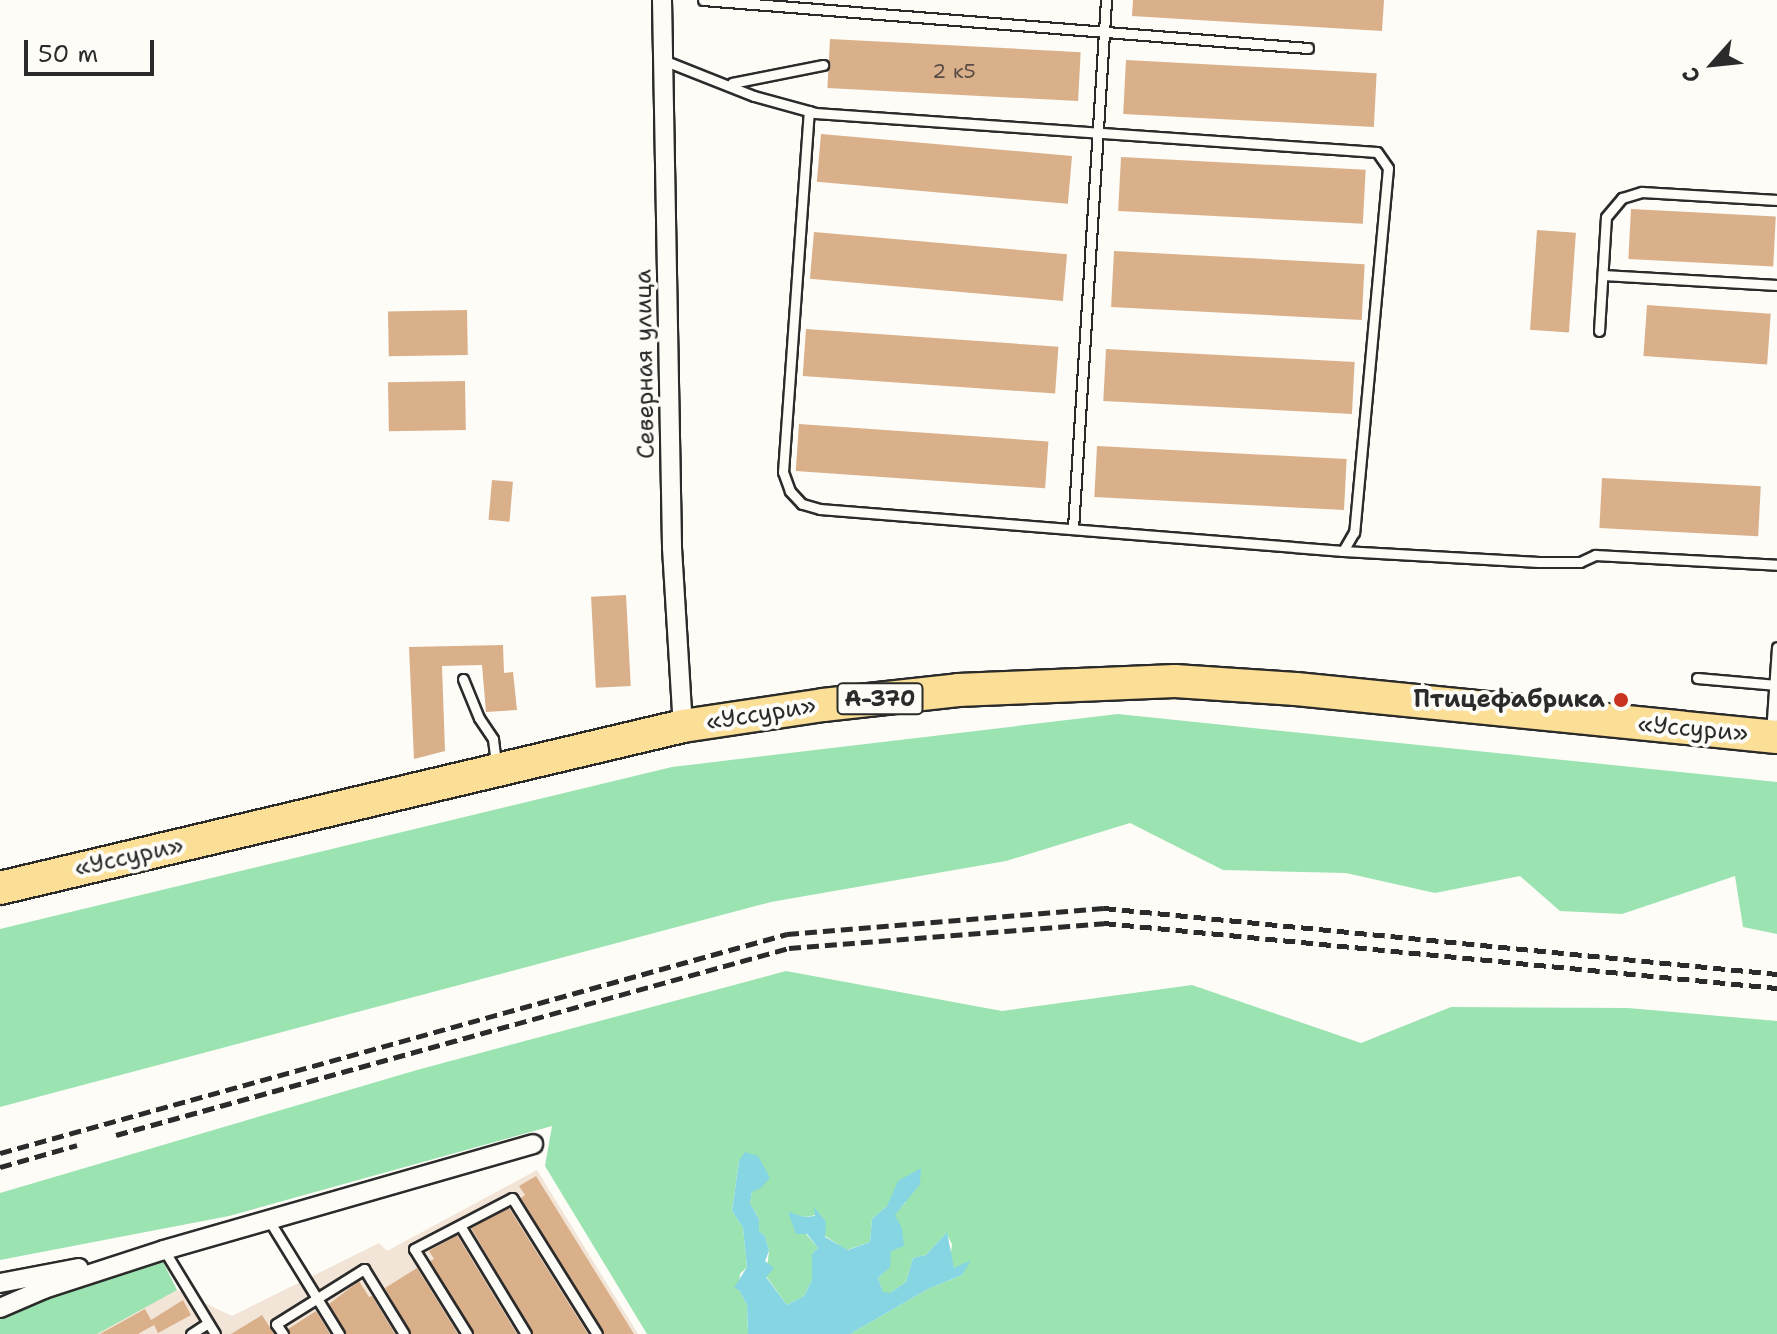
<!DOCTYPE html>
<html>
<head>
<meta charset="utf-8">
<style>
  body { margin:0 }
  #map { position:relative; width:1777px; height:1334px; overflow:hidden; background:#fdfcf7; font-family:"Shantell Sans",sans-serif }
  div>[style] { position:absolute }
  .built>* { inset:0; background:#f2e5d7 }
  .green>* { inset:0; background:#9be3b1 }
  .water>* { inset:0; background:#86d5e2 }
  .building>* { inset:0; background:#dab08b; transform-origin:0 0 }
  .roads { filter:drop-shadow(2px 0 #2b2b2b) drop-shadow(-2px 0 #2b2b2b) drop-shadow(0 2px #2b2b2b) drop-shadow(0 -2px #2b2b2b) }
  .lane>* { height:9px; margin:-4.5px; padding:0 4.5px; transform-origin:4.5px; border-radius:4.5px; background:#fdfcf7 }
  .street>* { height:18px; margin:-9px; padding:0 9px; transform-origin:9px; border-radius:9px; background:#fdfcf7 }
  .highway>* { height:32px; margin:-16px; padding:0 16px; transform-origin:16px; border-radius:16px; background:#fbdf96 }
  .rail>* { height:5px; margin-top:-2.5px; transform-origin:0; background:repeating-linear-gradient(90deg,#2b2b2b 0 12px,transparent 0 18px) }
  .dots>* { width:22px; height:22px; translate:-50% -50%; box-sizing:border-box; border:4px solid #fdfcf7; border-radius:50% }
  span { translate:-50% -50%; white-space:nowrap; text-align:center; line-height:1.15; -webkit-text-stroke:8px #fdfcf7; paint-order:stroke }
  .number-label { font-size:20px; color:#574c43 }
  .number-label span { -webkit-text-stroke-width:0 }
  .shield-label span { padding:2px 6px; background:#fdfcf7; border:2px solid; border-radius:6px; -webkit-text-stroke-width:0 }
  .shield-label { font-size:22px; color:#2b2b2b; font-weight:700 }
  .street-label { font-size:24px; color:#2b2b2b }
  .poi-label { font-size:24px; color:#2b2b2b; font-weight:700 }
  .right { translate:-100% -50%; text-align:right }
  .north { position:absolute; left:1673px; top:24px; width:80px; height:80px; -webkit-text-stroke:6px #fdfcf7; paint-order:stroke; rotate:243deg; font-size:22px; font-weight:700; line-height:32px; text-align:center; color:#2b2b2b }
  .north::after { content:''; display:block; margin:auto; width:28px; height:36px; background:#2b2b2b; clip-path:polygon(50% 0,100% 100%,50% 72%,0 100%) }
  .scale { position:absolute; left:24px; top:40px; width:130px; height:36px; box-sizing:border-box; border:4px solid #2b2b2b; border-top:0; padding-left:10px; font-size:24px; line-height:28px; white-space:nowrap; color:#2b2b2b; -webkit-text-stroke:6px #fdfcf7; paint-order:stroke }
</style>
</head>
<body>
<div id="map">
  <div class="built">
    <i style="clip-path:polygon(537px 1170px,638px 1334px,90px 1334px,177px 1290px,232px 1316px,379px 1243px,387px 1251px)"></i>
  </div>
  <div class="green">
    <i style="clip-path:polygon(1118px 714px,1777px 782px,1777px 934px,1743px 927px,1735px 876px,1622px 914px,1560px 911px,1520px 876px,1435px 893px,1346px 873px,1223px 870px,1130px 823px,1006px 861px,771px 902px,0 1107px,0 929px,672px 767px)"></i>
    <i style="clip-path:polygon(786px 971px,1002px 1011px,1192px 985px,1361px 1043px,1451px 1007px,1628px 1008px,1777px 1021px,1777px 1334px,850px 1334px,928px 1289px,962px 1275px,969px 1261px,955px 1269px,950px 1260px,952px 1244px,946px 1233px,926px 1255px,913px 1258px,906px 1282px,890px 1293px,883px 1293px,878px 1278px,889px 1267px,894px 1215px,906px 1202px,887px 1206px,872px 1219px,870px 1242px,847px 1250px,825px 1236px,815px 1209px,816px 1215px,805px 1217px,788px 1213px,818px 1248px,812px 1254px,812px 1280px,804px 1296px,787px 1305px,766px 1276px,769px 1251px,765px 1236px,759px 1231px,759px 1219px,750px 1203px,752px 1192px,739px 1161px,732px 1211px,743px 1228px,747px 1267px,740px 1274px,739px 1290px,747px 1305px,748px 1334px,647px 1334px,545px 1166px,552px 1126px,229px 1216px,0 1260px,0 1193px,417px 1070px)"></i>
    <i style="clip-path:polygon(162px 1260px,177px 1290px,97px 1334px,0 1334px,0 1316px,106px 1274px)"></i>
  </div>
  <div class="water">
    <i style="clip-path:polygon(745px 1152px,758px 1156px,770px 1178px,761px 1188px,752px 1192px,750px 1203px,759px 1219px,759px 1231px,765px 1236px,769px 1251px,765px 1261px,774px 1268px,766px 1277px,787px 1305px,804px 1296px,812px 1280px,812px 1254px,818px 1248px,807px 1234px,796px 1234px,788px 1212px,805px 1217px,815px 1216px,814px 1207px,826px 1222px,825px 1237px,848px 1250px,870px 1242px,872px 1219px,887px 1206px,898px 1181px,921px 1168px,920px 1184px,895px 1215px,902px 1228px,904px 1246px,891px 1251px,890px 1267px,878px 1278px,883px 1292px,890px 1293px,906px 1282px,913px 1258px,926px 1255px,947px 1232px,954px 1268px,971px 1260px,962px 1275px,928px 1289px,850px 1334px,748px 1334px,747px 1305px,739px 1290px,734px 1288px,747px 1267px,743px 1228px,732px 1211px,739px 1161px)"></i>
  </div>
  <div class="building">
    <i style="clip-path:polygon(1133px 0,1384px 0,1382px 31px,1132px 16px)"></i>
    <i style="left:830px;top:39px;width:251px;height:49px;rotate:3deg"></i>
    <i style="left:1126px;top:60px;width:251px;height:54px;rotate:3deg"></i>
    <i style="left:821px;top:134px;width:252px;height:48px;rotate:5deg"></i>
    <i style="left:1121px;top:157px;width:245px;height:54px;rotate:3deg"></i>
    <i style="left:1631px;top:209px;width:145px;height:50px;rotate:3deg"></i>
    <i style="left:1537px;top:230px;width:39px;height:100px;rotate:4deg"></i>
    <i style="left:814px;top:232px;width:254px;height:47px;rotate:5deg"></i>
    <i style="left:1114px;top:251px;width:251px;height:56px;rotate:3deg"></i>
    <i style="left:1647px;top:305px;width:124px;height:51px;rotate:4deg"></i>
    <i style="left:467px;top:310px;width:45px;height:79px;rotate:89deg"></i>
    <i style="left:806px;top:329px;width:253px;height:47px;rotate:4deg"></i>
    <i style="left:1106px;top:349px;width:249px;height:52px;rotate:3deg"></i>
    <i style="left:465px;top:381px;width:49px;height:77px;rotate:89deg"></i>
    <i style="left:799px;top:424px;width:250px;height:47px;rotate:4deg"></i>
    <i style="left:1097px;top:446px;width:250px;height:51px;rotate:3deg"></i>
    <i style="left:1602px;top:478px;width:159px;height:50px;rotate:3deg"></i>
    <i style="left:492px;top:480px;width:21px;height:40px;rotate:5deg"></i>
    <i style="left:626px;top:595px;width:91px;height:35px;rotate:87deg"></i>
    <i style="clip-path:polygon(503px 645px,504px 673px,513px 672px,517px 710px,486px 712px,482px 665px,442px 666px,445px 751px,414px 759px,409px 647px)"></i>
    <i style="clip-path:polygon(536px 1176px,634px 1334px,604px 1334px,521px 1198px,525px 1195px,519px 1186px)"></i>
    <i style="clip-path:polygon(509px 1208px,588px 1334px,533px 1334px,471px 1228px)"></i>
    <i style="clip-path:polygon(457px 1235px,517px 1334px,474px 1334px,430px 1261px,434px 1259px,429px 1251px)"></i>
    <i style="clip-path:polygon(417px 1268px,458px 1334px,411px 1334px,385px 1288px)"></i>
    <i style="clip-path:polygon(359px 1281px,369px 1297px,372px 1296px,395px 1334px,346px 1334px,329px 1304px)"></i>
    <i style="clip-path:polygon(183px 1300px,191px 1315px,158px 1333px,154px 1325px,138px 1334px,100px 1334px,145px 1309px,151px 1320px)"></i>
    <i style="clip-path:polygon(316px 1311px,330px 1334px,290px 1334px,288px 1329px)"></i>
    <i style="clip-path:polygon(262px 1315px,274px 1334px,231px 1334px)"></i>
  </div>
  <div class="roads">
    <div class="lane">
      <i style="left:703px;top:0;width:607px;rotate:4.54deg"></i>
      <i style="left:663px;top:60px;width:98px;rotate:21.6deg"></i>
      <i style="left:754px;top:96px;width:57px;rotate:15.3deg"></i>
      <i style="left:809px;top:111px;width:6px;rotate:18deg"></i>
      <i style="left:815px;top:113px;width:563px;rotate:3.97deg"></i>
      <i style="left:1377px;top:152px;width:19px;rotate:55deg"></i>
      <i style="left:1388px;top:168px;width:366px;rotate:95.3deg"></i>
      <i style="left:1354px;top:532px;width:22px;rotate:120deg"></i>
      <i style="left:1343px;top:551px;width:525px;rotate:-175.41deg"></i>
      <i style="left:820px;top:509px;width:19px;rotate:-164deg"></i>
      <i style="left:802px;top:504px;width:18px;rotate:-133deg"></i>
      <i style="left:790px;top:491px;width:20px;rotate:-110deg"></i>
      <i style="left:783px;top:472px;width:362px;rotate:-85.9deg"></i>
      <i style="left:732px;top:83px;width:93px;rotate:-11.2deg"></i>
      <i style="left:1603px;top:275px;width:174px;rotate:3.3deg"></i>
      <i style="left:1599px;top:331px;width:114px;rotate:-86.5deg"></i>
      <i style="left:1606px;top:217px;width:25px;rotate:-50deg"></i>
      <i style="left:1622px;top:198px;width:21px;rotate:-17deg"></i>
      <i style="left:1642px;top:192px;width:135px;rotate:3.4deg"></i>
      <i style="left:1073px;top:528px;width:529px;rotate:-86.42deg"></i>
      <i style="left:1343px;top:551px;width:196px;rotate:3.2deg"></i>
      <i style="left:1539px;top:562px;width:41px"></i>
      <i style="left:1580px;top:562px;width:17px;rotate:-25deg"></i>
      <i style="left:1595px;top:555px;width:182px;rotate:3.1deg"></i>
      <i style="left:1697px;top:678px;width:80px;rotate:5deg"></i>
      <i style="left:463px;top:679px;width:42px;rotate:67.7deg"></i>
      <i style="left:479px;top:718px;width:25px;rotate:56deg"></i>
      <i style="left:493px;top:739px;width:24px;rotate:83deg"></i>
      <i style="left:1771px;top:733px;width:86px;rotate:-86deg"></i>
      <i style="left:270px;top:1222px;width:132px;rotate:58.4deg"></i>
      <i style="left:461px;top:1227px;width:125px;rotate:58.7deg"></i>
      <i style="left:164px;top:1250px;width:98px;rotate:58.7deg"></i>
      <i style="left:191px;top:1334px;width:20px;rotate:-33deg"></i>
      <i style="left:283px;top:1334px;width:12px;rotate:-125deg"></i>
      <i style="left:276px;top:1324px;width:104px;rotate:-32deg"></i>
      <i style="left:364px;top:1269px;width:76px;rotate:58.4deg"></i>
      <i style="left:467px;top:1334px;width:100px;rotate:-121.9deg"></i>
      <i style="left:414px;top:1249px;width:110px;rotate:-27.5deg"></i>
      <i style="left:512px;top:1198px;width:160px;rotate:58deg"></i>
    </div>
    <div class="street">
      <i style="left:662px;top:0;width:548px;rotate:88.95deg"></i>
      <i style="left:672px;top:548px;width:178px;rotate:86.5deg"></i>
      <i style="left:0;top:1283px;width:80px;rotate:-10.8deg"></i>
      <i style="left:0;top:1308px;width:48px;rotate:-23.4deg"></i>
      <i style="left:44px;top:1289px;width:126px;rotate:-18deg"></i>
      <i style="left:164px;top:1250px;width:384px;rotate:-16deg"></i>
    </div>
    <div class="highway">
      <i style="left:0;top:888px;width:702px;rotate:-13.34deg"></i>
      <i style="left:683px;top:726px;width:142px;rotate:-8.5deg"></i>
      <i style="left:823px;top:705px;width:136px;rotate:-6.3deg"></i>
      <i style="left:958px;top:690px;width:217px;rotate:-2.4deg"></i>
      <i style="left:1175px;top:681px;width:121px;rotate:3.8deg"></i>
      <i style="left:1296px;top:689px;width:483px;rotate:5.7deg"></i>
    </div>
  </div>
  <div class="rail">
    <i style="left:116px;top:1135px;width:698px;rotate:-15.53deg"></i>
    <i style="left:789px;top:948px;width:316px;rotate:-4.5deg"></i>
    <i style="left:1104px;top:923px;width:676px;rotate:5.52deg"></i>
    <i style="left:0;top:1153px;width:817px;rotate:-15.55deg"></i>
    <i style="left:787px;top:934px;width:318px;rotate:-4.7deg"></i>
    <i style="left:1104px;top:908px;width:676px;rotate:5.6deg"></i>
    <i style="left:0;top:1167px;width:80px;rotate:-15.9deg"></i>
  </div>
  <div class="dots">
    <i style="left:1621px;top:700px;background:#c8321e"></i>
  </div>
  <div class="number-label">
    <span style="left:954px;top:71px">2 к5</span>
  </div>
  <div class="shield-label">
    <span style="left:880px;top:699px">А-370</span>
  </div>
  <div class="street-label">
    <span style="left:645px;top:364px;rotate:-91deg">Северная улица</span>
    <span style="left:761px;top:714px;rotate:-9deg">«Уссури»</span>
    <span style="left:1693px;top:729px;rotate:5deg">«Уссури»</span>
    <span style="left:129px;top:857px;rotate:-13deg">«Уссури»</span>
  </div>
  <div class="poi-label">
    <span class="right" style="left:1605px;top:700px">Птицефабрика</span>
  </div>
  <div class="north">С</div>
  <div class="scale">50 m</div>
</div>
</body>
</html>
